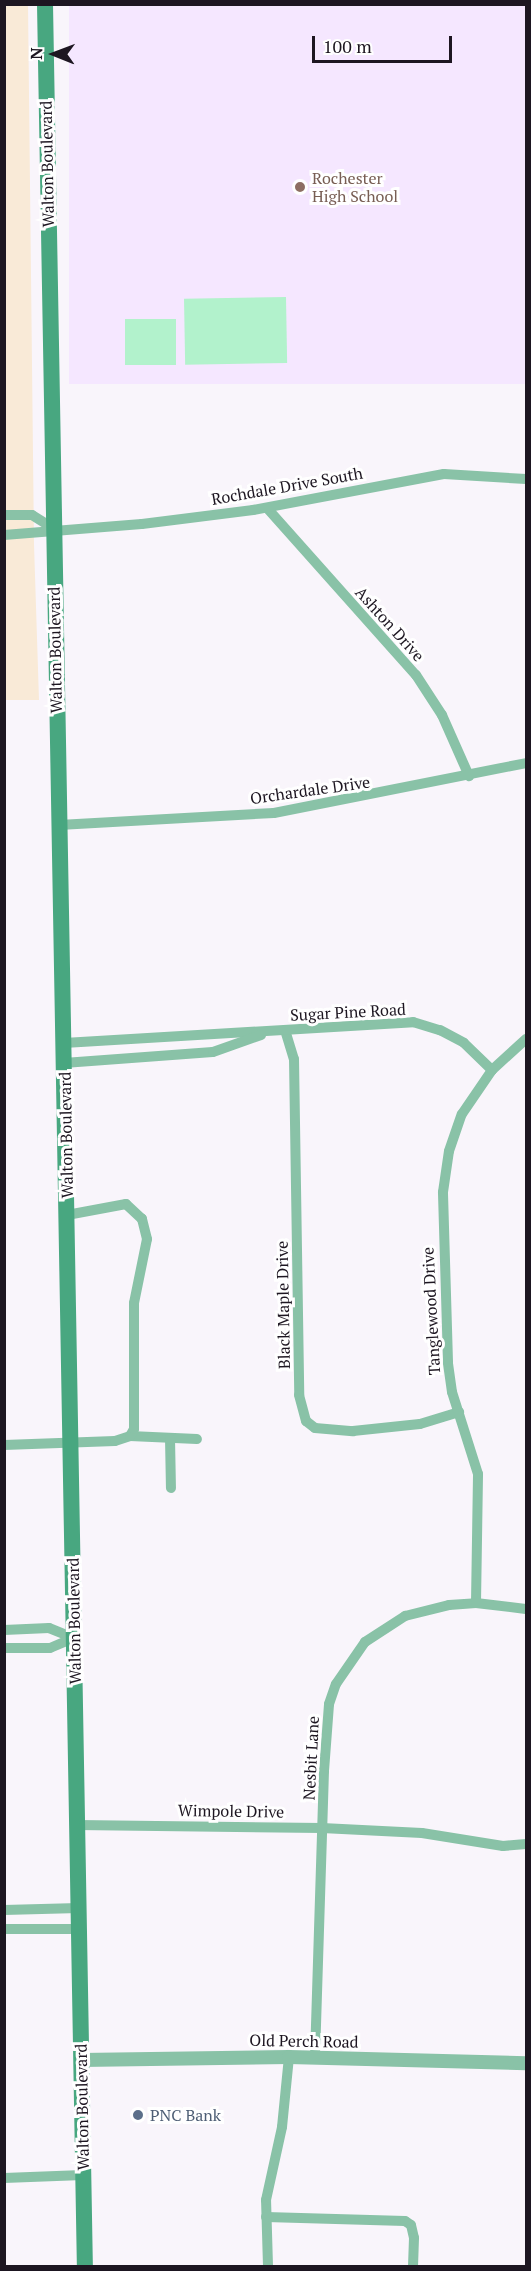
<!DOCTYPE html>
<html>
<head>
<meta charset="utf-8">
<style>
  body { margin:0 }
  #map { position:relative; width:531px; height:2271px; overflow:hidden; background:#f9f5fb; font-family:"PT Serif",serif }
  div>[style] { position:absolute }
  .commercial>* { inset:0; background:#f9ead7 }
  .built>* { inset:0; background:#f5e7ff; transform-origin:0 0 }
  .green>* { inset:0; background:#b2f2cc; transform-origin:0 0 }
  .minor>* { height:10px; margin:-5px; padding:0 5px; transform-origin:5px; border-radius:5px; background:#89c2a7 }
  .tertiary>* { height:14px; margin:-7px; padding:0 7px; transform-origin:7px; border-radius:7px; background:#89c2a7 }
  .secondary>* { height:16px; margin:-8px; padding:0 8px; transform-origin:8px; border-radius:8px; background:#48a780 }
  .dots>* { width:16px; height:16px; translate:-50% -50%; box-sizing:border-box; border:3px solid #fff; border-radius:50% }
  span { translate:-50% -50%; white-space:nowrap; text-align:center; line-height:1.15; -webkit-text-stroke:6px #fff; paint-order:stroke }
  .street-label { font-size:16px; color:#1d1621 }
  .education-label { font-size:16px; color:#785e54 }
  .left { translate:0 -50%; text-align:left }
  .service-label { font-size:16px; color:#4e5e75 }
  .frame { position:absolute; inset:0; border:6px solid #1d1621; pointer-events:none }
  .north { position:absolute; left:24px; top:24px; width:60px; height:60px; -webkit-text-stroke:4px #fff; paint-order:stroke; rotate:271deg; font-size:16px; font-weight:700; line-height:24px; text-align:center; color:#1d1621 }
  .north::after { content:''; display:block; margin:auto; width:21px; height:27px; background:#1d1621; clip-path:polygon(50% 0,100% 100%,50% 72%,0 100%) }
  .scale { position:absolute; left:312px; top:36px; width:140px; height:27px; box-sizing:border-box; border:3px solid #1d1621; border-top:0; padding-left:8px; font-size:18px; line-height:21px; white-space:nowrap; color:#1d1621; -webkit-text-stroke:4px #fff; paint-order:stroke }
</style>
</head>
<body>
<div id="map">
  <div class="commercial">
    <i style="clip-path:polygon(28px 4px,34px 544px,39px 700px,5px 700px,4px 5px)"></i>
  </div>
  <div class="built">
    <i style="left:69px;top:5px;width:457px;height:379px"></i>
  </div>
  <div class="green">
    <i style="left:286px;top:297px;width:66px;height:102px;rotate:89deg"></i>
    <i style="left:176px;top:319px;width:46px;height:51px;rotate:90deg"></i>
  </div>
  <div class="minor">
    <i style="left:267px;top:508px;width:224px;rotate:48.3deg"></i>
    <i style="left:416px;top:675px;width:48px;rotate:57deg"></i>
    <i style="left:442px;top:715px;width:67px;rotate:66.1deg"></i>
    <i style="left:4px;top:515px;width:28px"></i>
    <i style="left:32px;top:515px;width:25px;rotate:32deg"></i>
    <i style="left:4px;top:535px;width:138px;rotate:-4.6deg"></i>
    <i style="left:142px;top:524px;width:112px;rotate:-7.2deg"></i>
    <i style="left:253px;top:510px;width:194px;rotate:-10.7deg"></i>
    <i style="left:444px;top:474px;width:82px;rotate:3.5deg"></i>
    <i style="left:59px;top:825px;width:215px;rotate:-3.2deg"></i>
    <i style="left:274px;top:813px;width:257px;rotate:-11.2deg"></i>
    <i style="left:285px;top:1030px;width:30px;rotate:73deg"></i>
    <i style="left:294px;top:1059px;width:336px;rotate:89.1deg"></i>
    <i style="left:299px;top:1395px;width:27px;rotate:75deg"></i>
    <i style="left:306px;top:1421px;width:11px;rotate:38deg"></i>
    <i style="left:315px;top:1428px;width:38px;rotate:5deg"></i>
    <i style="left:353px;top:1431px;width:67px;rotate:-6deg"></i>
    <i style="left:420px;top:1424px;width:41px;rotate:-17.1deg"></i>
    <i style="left:64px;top:1043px;width:350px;rotate:-3.4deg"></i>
    <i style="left:413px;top:1022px;width:28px;rotate:17deg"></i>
    <i style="left:440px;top:1030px;width:27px;rotate:28deg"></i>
    <i style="left:464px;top:1043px;width:39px;rotate:44deg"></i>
    <i style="left:64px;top:1063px;width:149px;rotate:-4.2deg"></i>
    <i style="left:213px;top:1052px;width:51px;rotate:-19.5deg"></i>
    <i style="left:130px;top:1436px;width:67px;rotate:2.6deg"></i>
    <i style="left:170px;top:1438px;width:50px;rotate:88.9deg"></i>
    <i style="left:4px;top:1445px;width:111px;rotate:-2.1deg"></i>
    <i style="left:115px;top:1441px;width:16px;rotate:-18deg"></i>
    <i style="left:130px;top:1436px;width:8px;rotate:-60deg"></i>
    <i style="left:134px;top:1429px;width:126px;rotate:-90deg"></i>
    <i style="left:134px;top:1303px;width:65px;rotate:-78.5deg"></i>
    <i style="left:147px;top:1239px;width:21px;rotate:-104deg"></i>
    <i style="left:142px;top:1219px;width:22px;rotate:-137deg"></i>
    <i style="left:126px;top:1204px;width:60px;rotate:169.4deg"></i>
    <i style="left:476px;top:1603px;width:129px;rotate:-89.1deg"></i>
    <i style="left:478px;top:1474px;width:86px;rotate:-107.6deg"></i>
    <i style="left:452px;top:1392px;width:30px;rotate:-98deg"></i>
    <i style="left:448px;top:1362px;width:170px;rotate:-91.7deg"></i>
    <i style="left:443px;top:1192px;width:41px;rotate:-81.7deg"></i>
    <i style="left:449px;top:1151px;width:39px;rotate:-71deg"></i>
    <i style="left:462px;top:1114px;width:53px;rotate:-55.7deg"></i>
    <i style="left:492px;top:1070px;width:46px;rotate:-42.4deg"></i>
    <i style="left:4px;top:1630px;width:45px;rotate:-2.5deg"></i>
    <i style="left:49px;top:1628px;width:27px;rotate:22deg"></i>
    <i style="left:4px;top:1648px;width:46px"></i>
    <i style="left:50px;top:1648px;width:26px;rotate:-23deg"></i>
    <i style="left:77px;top:1825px;width:245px;rotate:0.7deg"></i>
    <i style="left:322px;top:1828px;width:100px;rotate:2.9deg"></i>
    <i style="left:422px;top:1833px;width:82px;rotate:9.1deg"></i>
    <i style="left:503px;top:1846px;width:23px;rotate:-5deg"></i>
    <i style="left:4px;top:1910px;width:75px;rotate:-1.5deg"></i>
    <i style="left:4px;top:1929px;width:75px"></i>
    <i style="left:315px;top:2057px;width:286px;rotate:-88.2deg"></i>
    <i style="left:324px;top:1771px;width:67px;rotate:-85.7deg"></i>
    <i style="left:329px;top:1704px;width:21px;rotate:-71deg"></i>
    <i style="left:336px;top:1684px;width:51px;rotate:-55.4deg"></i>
    <i style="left:365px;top:1642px;width:48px;rotate:-33deg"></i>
    <i style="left:405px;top:1616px;width:45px;rotate:-14deg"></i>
    <i style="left:449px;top:1605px;width:27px;rotate:-4deg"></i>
    <i style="left:476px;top:1603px;width:50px;rotate:6.8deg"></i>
    <i style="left:4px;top:2178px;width:79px;rotate:-2.2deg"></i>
    <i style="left:266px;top:2217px;width:139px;rotate:1.6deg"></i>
    <i style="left:405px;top:2221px;width:7px;rotate:34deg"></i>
    <i style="left:411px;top:2225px;width:13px;rotate:77deg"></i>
    <i style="left:414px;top:2238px;width:28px;rotate:92deg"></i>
    <i style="left:268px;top:2266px;width:66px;rotate:-91.7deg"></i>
    <i style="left:266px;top:2200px;width:75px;rotate:-77.6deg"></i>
    <i style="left:282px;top:2127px;width:70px;rotate:-84.3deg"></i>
  </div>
  <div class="tertiary">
    <i style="left:81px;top:2060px;width:208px;rotate:-0.8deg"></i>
    <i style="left:289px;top:2057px;width:237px;rotate:1.5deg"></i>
  </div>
  <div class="secondary">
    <i style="left:45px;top:4px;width:2262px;rotate:88.99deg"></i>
  </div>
  <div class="dots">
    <i style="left:300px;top:187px;background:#8d6e63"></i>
    <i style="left:138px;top:2115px;background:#5c6f8a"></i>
  </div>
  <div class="street-label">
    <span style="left:47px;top:164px;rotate:-91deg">Walton Boulevard</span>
    <span style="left:287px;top:486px;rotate:-10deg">Rochdale Drive South</span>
    <span style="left:390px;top:624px;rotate:48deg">Ashton Drive</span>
    <span style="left:55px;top:650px;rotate:-91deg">Walton Boulevard</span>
    <span style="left:310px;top:790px;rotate:-8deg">Orchardale Drive</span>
    <span style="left:348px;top:1012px;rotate:-3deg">Sugar Pine Road</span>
    <span style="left:66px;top:1135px;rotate:-91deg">Walton Boulevard</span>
    <span style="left:283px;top:1305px;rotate:-91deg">Black Maple Drive</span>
    <span style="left:431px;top:1311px;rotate:-93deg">Tanglewood Drive</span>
    <span style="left:74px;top:1621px;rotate:-91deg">Walton Boulevard</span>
    <span style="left:311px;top:1758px;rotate:-87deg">Nesbit Lane</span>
    <span style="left:231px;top:1811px;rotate:1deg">Wimpole Drive</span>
    <span style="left:304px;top:2041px;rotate:1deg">Old Perch Road</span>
    <span style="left:82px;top:2107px;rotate:-91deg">Walton Boulevard</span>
  </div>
  <div class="education-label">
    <span class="left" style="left:312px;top:187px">Rochester<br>High School</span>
  </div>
  <div class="service-label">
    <span class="left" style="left:150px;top:2115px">PNC Bank</span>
  </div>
  <div class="frame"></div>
  <div class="north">N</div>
  <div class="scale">100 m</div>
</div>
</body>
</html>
